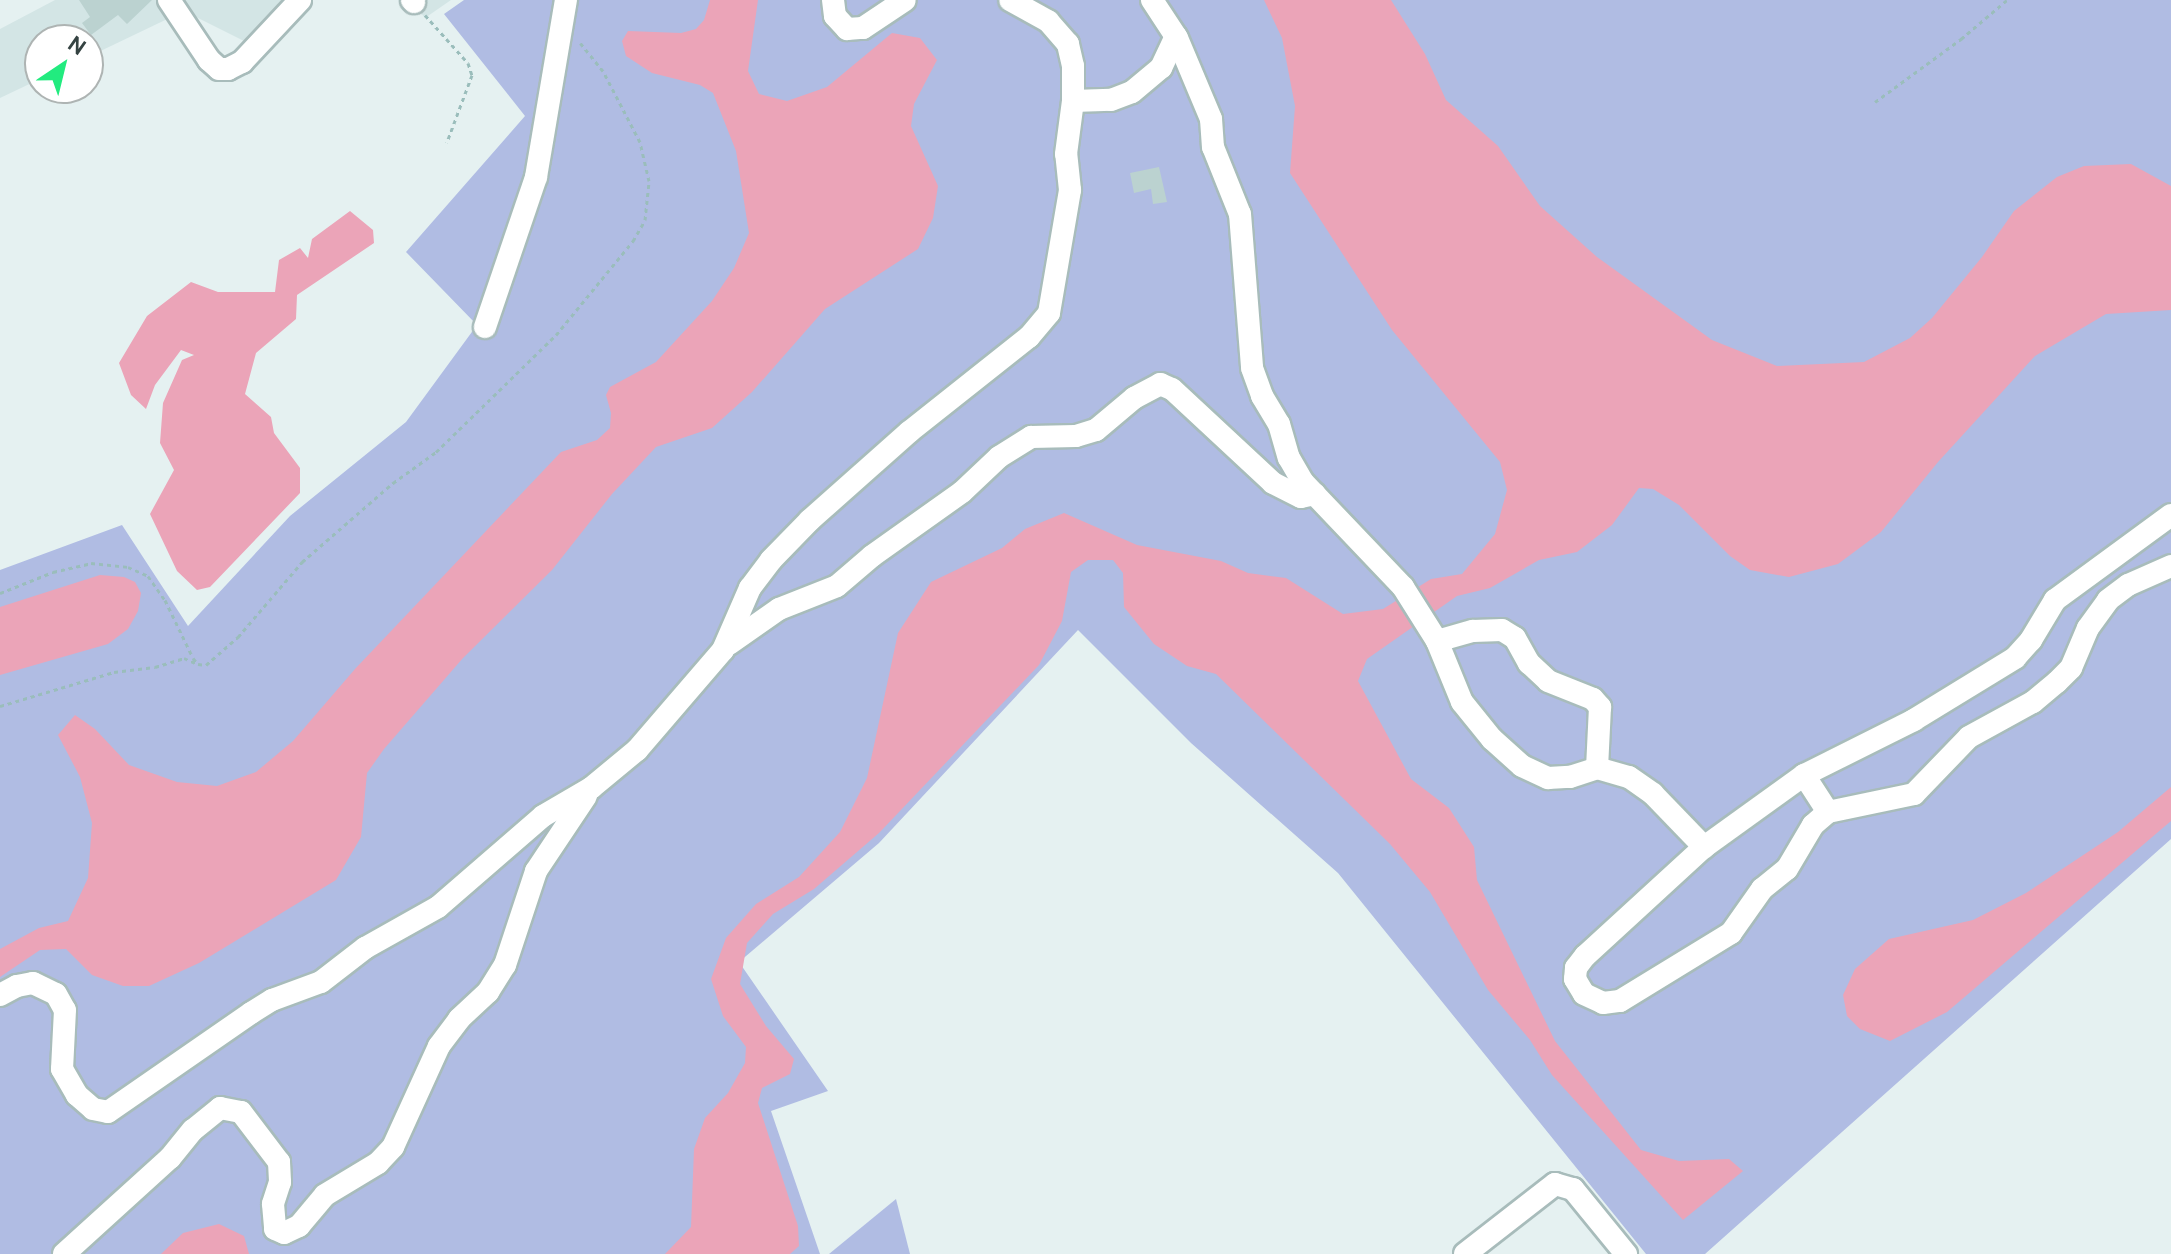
<!DOCTYPE html>
<html>
<head>
<meta charset="utf-8">
<style>
  body { margin:0 }
  #map { position:relative; width:2171px; height:1254px; overflow:hidden; background:#e5f1f1; font-family:Cabin,sans-serif }
  div>[style] { position:absolute }
  .residential>* { inset:0; background:#d3e5e5 }
  .green>* { inset:0; background:#b0bce3 }
  .water>* { inset:0; background:#eba4b8 }
  .building>* { inset:0; background:#bbd2d0 }
  .path>* { height:3px; margin-top:-1.5px; transform-origin:0; background:repeating-linear-gradient(90deg,#9abdbb 0 4px,transparent 0 8px) }
  .roads { filter:drop-shadow(2px 0 #a8bcbb) drop-shadow(-2px 0 #a8bcbb) drop-shadow(0 2px #a8bcbb) drop-shadow(0 -2px #a8bcbb) }
  .minor>* { height:22px; margin:-11px; padding:0 11px; transform-origin:11px; border-radius:11px; background:#fff }
  span { translate:-50% -50%; white-space:nowrap; text-align:center; line-height:1.15; -webkit-text-stroke:6px #fff; paint-order:stroke }
  .north { position:absolute; left:24px; top:24px; width:80px; height:80px; box-sizing:border-box; background:#fff; border:2px solid #aeb4b3; border-radius:50%; rotate:35deg; font-size:22px; font-weight:700; line-height:32px; text-align:center; color:#354342 }
  .north::after { content:''; display:block; margin:auto; width:28px; height:36px; background:#22eb7f; clip-path:polygon(50% 0,100% 100%,50% 72%,0 100%) }
</style>
</head>
<body>
<div id="map">
  <div class="residential">
    <i style="clip-path:polygon(55px 0,304px 0,256px 47px,184px 11px,88px 57px,88px 40px,40px 40px,40px 79px,0 98px,0 29px)"></i>
    <i style="clip-path:polygon(410px 0,451px 0,425px 18px)"></i>
  </div>
  <div class="green">
    <i style="clip-path:polygon(464px 0,2171px 0,2171px 839px,1705px 1254px,1646px 1254px,1338px 873px,1191px 743px,1078px 630px,879px 843px,739px 962px,828px 1091px,771px 1111px,820px 1254px,0 1254px,0 570px,122px 525px,188px 626px,290px 516px,406px 422px,477px 325px,406px 252px,525px 116px,444px 14px)"></i>
    <i style="clip-path:polygon(896px 1199px,910px 1254px,829px 1254px)"></i>
  </div>
  <div class="water">
    <i style="clip-path:polygon(710px 0,758px 0,748px 71px,759px 94px,787px 101px,827px 87px,892px 33px,920px 38px,937px 60px,914px 104px,911px 126px,938px 186px,933px 218px,918px 249px,825px 309px,752px 392px,712px 428px,656px 447px,612px 494px,552px 570px,463px 658px,384px 749px,367px 773px,361px 837px,336px 880px,199px 963px,149px 986px,123px 986px,92px 975px,66px 949px,40px 950px,0 977px,0 949px,39px 928px,68px 921px,88px 878px,92px 823px,80px 777px,58px 735px,75px 715px,95px 729px,129px 765px,177px 782px,217px 786px,256px 772px,293px 741px,355px 669px,561px 452px,597px 440px,610px 428px,611px 413px,606px 395px,610px 387px,656px 362px,712px 301px,734px 268px,749px 233px,736px 151px,713px 93px,700px 85px,652px 73px,626px 56px,622px 41px,628px 31px,681px 33px,696px 29px,704px 20px)"></i>
    <i style="clip-path:polygon(1264px 0,1391px 0,1425px 54px,1446px 100px,1498px 146px,1540px 206px,1597px 257px,1712px 340px,1777px 366px,1864px 362px,1910px 338px,1932px 318px,1982px 257px,2014px 211px,2057px 177px,2084px 166px,2131px 164px,2171px 186px,2171px 310px,2106px 314px,2035px 356px,1938px 462px,1881px 532px,1838px 564px,1789px 577px,1750px 570px,1730px 556px,1679px 505px,1653px 489px,1639px 488px,1612px 525px,1577px 552px,1539px 560px,1490px 588px,1457px 596px,1367px 659px,1358px 681px,1411px 779px,1449px 808px,1474px 847px,1477px 880px,1555px 1041px,1641px 1150px,1679px 1161px,1729px 1159px,1743px 1171px,1683px 1220px,1552px 1075px,1530px 1040px,1488px 990px,1430px 892px,1390px 844px,1216px 674px,1187px 666px,1154px 644px,1124px 607px,1123px 573px,1113px 560px,1088px 560px,1071px 572px,1062px 621px,1039px 665px,879px 833px,814px 889px,773px 914px,747px 943px,740px 984px,766px 1026px,794px 1059px,790px 1074px,762px 1088px,758px 1103px,798px 1226px,799px 1246px,790px 1254px,665px 1254px,691px 1227px,694px 1149px,705px 1118px,728px 1093px,745px 1063px,746px 1047px,723px 1016px,711px 979px,726px 938px,756px 904px,799px 877px,840px 832px,867px 778px,898px 633px,931px 582px,1002px 548px,1025px 529px,1064px 513px,1137px 545px,1221px 561px,1248px 573px,1286px 578px,1343px 614px,1383px 609px,1431px 579px,1462px 574px,1495px 534px,1507px 490px,1500px 462px,1392px 330px,1290px 173px,1295px 106px,1282px 38px)"></i>
    <i style="clip-path:polygon(350px 211px,373px 230px,374px 243px,297px 295px,296px 319px,256px 353px,245px 394px,271px 417px,274px 433px,300px 468px,300px 493px,210px 587px,197px 590px,177px 571px,150px 514px,174px 470px,160px 443px,163px 403px,182px 360px,194px 355px,181px 350px,155px 385px,146px 409px,131px 395px,119px 363px,147px 316px,191px 282px,218px 292px,275px 292px,279px 260px,300px 248px,308px 258px,312px 239px)"></i>
    <i style="clip-path:polygon(100px 575px,124px 577px,135px 582px,141px 593px,138px 611px,128px 629px,108px 644px,0 675px,0 607px)"></i>
    <i style="clip-path:polygon(2171px 787px,2171px 821px,1947px 1012px,1890px 1041px,1860px 1029px,1847px 1016px,1843px 995px,1855px 969px,1889px 939px,1973px 920px,2026px 893px,2118px 832px)"></i>
    <i style="clip-path:polygon(219px 1224px,244px 1236px,249px 1254px,161px 1254px,183px 1233px)"></i>
  </div>
  <div class="building">
    <i style="clip-path:polygon(79px 0,152px 0,127px 24px,118px 15px,91px 35px,82px 23px,90px 17px)"></i>
    <i style="clip-path:polygon(1159px 167px,1167px 202px,1153px 204px,1151px 189px,1134px 193px,1130px 173px)"></i>
  </div>
  <div class="path">
    <i style="left:425px;top:15px;width:64px;rotate:48.1deg"></i>
    <i style="left:468px;top:63px;width:13px;rotate:72deg"></i>
    <i style="left:472px;top:75px;width:72px;rotate:110.5deg"></i>
    <i style="left:1875px;top:102px;width:107px;rotate:-36.2deg"></i>
    <i style="left:1961px;top:39px;width:60px;rotate:-40.3deg"></i>
    <i style="left:0;top:593px;width:57px;rotate:-21.6deg"></i>
    <i style="left:53px;top:572px;width:39px;rotate:-13deg"></i>
    <i style="left:91px;top:563px;width:37px;rotate:6deg"></i>
    <i style="left:128px;top:567px;width:22px;rotate:24deg"></i>
    <i style="left:148px;top:576px;width:29px;rotate:55deg"></i>
    <i style="left:165px;top:600px;width:64px;rotate:64.2deg"></i>
    <i style="left:193px;top:658px;width:8px;rotate:50deg"></i>
    <i style="left:198px;top:664px;width:8px;rotate:7deg"></i>
    <i style="left:206px;top:665px;width:43px;rotate:-41.2deg"></i>
    <i style="left:238px;top:637px;width:99px;rotate:-49.5deg"></i>
    <i style="left:302px;top:562px;width:121px;rotate:-41deg"></i>
    <i style="left:393px;top:483px;width:53px;rotate:-35.8deg"></i>
    <i style="left:436px;top:452px;width:168px;rotate:-44.3deg"></i>
    <i style="left:556px;top:335px;width:122px;rotate:-50.7deg"></i>
    <i style="left:633px;top:241px;width:24px;rotate:-60deg"></i>
    <i style="left:645px;top:220px;width:39px;rotate:-84deg"></i>
    <i style="left:649px;top:181px;width:40px;rotate:-103deg"></i>
    <i style="left:640px;top:142px;width:80px;rotate:-117.5deg"></i>
    <i style="left:603px;top:71px;width:36px;rotate:-129deg"></i>
    <i style="left:0;top:706px;width:119px;rotate:-16.6deg"></i>
    <i style="left:114px;top:672px;width:41px;rotate:-7deg"></i>
    <i style="left:155px;top:667px;width:30px;rotate:-17deg"></i>
    <i style="left:184px;top:658px;width:12px;rotate:24deg"></i>
  </div>
  <div class="roads">
    <div class="minor">
      <i style="left:169px;top:0;width:72px;rotate:56.3deg"></i>
      <i style="left:209px;top:60px;width:13px;rotate:42deg"></i>
      <i style="left:219px;top:69px;width:9px"></i>
      <i style="left:228px;top:69px;width:16px;rotate:-27deg"></i>
      <i style="left:242px;top:62px;width:85px;rotate:-46.9deg"></i>
      <i style="left:412px;top:0;width:3px;rotate:45deg"></i>
      <i style="left:833px;top:0;width:16px;rotate:83deg"></i>
      <i style="left:835px;top:16px;width:18px;rotate:47deg"></i>
      <i style="left:847px;top:29px;width:16px;rotate:-4deg"></i>
      <i style="left:863px;top:28px;width:50px;rotate:-33.7deg"></i>
      <i style="left:1152px;top:0;width:45px;rotate:56.7deg"></i>
      <i style="left:1177px;top:38px;width:88px;rotate:67.2deg"></i>
      <i style="left:1211px;top:119px;width:28px;rotate:86deg"></i>
      <i style="left:1213px;top:147px;width:72px;rotate:68.1deg"></i>
      <i style="left:1240px;top:214px;width:154px;rotate:85.5deg"></i>
      <i style="left:1252px;top:368px;width:30px;rotate:70deg"></i>
      <i style="left:1262px;top:396px;width:33px;rotate:59deg"></i>
      <i style="left:1279px;top:424px;width:35px;rotate:74deg"></i>
      <i style="left:1289px;top:458px;width:28px;rotate:60deg"></i>
      <i style="left:1303px;top:482px;width:145px;rotate:46.4deg"></i>
      <i style="left:1403px;top:587px;width:64px;rotate:57.8deg"></i>
      <i style="left:1437px;top:641px;width:66px;rotate:67.7deg"></i>
      <i style="left:1462px;top:702px;width:48px;rotate:51deg"></i>
      <i style="left:1492px;top:739px;width:40px;rotate:42deg"></i>
      <i style="left:1522px;top:766px;width:29px;rotate:25deg"></i>
      <i style="left:1548px;top:778px;width:22px;rotate:-3deg"></i>
      <i style="left:1570px;top:777px;width:28px;rotate:-18deg"></i>
      <i style="left:1597px;top:768px;width:33px;rotate:16deg"></i>
      <i style="left:1629px;top:777px;width:29px;rotate:35deg"></i>
      <i style="left:1653px;top:794px;width:74px;rotate:46.1deg"></i>
      <i style="left:1073px;top:101px;width:38px;rotate:-2deg"></i>
      <i style="left:1111px;top:100px;width:22px;rotate:-21deg"></i>
      <i style="left:1132px;top:92px;width:38px;rotate:-40deg"></i>
      <i style="left:1161px;top:68px;width:35px;rotate:-65deg"></i>
      <i style="left:485px;top:327px;width:158px;rotate:-71.2deg"></i>
      <i style="left:536px;top:177px;width:180px;rotate:-80.4deg"></i>
      <i style="left:2171px;top:515px;width:144px;rotate:143.8deg"></i>
      <i style="left:2055px;top:600px;width:47px;rotate:121deg"></i>
      <i style="left:2031px;top:640px;width:24px;rotate:132deg"></i>
      <i style="left:2015px;top:658px;width:119px;rotate:148.5deg"></i>
      <i style="left:1914px;top:720px;width:123px;rotate:153.4deg"></i>
      <i style="left:1804px;top:775px;width:123px;rotate:144.2deg"></i>
      <i style="left:1704px;top:847px;width:161px;rotate:137.5deg"></i>
      <i style="left:1585px;top:956px;width:15px;rotate:127deg"></i>
      <i style="left:1576px;top:968px;width:11px;rotate:95deg"></i>
      <i style="left:1575px;top:979px;width:17px;rotate:59deg"></i>
      <i style="left:1584px;top:994px;width:21px;rotate:25deg"></i>
      <i style="left:1603px;top:1003px;width:17px;rotate:-7deg"></i>
      <i style="left:1620px;top:1001px;width:130px;rotate:-31.5deg"></i>
      <i style="left:1731px;top:933px;width:54px;rotate:-54.8deg"></i>
      <i style="left:1762px;top:889px;width:32px;rotate:-39deg"></i>
      <i style="left:1787px;top:869px;width:51px;rotate:-59.4deg"></i>
      <i style="left:1813px;top:825px;width:20px;rotate:-41deg"></i>
      <i style="left:1828px;top:812px;width:88px;rotate:-11.8deg"></i>
      <i style="left:1914px;top:794px;width:79px;rotate:-46deg"></i>
      <i style="left:1969px;top:737px;width:73px;rotate:-28.7deg"></i>
      <i style="left:2033px;top:702px;width:31px;rotate:-40deg"></i>
      <i style="left:2057px;top:682px;width:20px;rotate:-45deg"></i>
      <i style="left:2071px;top:668px;width:43px;rotate:-67deg"></i>
      <i style="left:2088px;top:628px;width:34px;rotate:-54deg"></i>
      <i style="left:2108px;top:600px;width:25px;rotate:-37deg"></i>
      <i style="left:2128px;top:585px;width:47px;rotate:-23.8deg"></i>
      <i style="left:1437px;top:641px;width:37px;rotate:-16deg"></i>
      <i style="left:1473px;top:631px;width:29px;rotate:-2deg"></i>
      <i style="left:1502px;top:630px;width:15px;rotate:32deg"></i>
      <i style="left:1515px;top:638px;width:29px;rotate:61deg"></i>
      <i style="left:1529px;top:663px;width:26px;rotate:43deg"></i>
      <i style="left:1548px;top:681px;width:48px;rotate:21.8deg"></i>
      <i style="left:1593px;top:699px;width:11px;rotate:49deg"></i>
      <i style="left:1600px;top:707px;width:61px;rotate:92.8deg"></i>
      <i style="left:729px;top:644px;width:61px;rotate:-35deg"></i>
      <i style="left:779px;top:609px;width:62px;rotate:-21.6deg"></i>
      <i style="left:837px;top:586px;width:46px;rotate:-40.6deg"></i>
      <i style="left:872px;top:556px;width:110px;rotate:-35.4deg"></i>
      <i style="left:962px;top:492px;width:51px;rotate:-43.4deg"></i>
      <i style="left:999px;top:457px;width:38px;rotate:-32deg"></i>
      <i style="left:1031px;top:437px;width:45px;rotate:-1.3deg"></i>
      <i style="left:1076px;top:436px;width:21px;rotate:-17deg"></i>
      <i style="left:1096px;top:430px;width:50px;rotate:-40.1deg"></i>
      <i style="left:1134px;top:398px;width:30px;rotate:-28deg"></i>
      <i style="left:1160px;top:384px;width:13px;rotate:23deg"></i>
      <i style="left:1172px;top:389px;width:138px;rotate:42.9deg"></i>
      <i style="left:1273px;top:483px;width:31px;rotate:27deg"></i>
      <i style="left:1301px;top:497px;width:14px;rotate:-12deg"></i>
      <i style="left:1804px;top:775px;width:44px;rotate:57deg"></i>
      <i style="left:0;top:995px;width:19px;rotate:-28deg"></i>
      <i style="left:17px;top:986px;width:16px;rotate:-11deg"></i>
      <i style="left:33px;top:983px;width:25px;rotate:26deg"></i>
      <i style="left:56px;top:994px;width:18px;rotate:61deg"></i>
      <i style="left:65px;top:1010px;width:59px;rotate:92.9deg"></i>
      <i style="left:62px;top:1069px;width:30px;rotate:60deg"></i>
      <i style="left:77px;top:1095px;width:21px;rotate:41deg"></i>
      <i style="left:93px;top:1109px;width:15px;rotate:11deg"></i>
      <i style="left:108px;top:1112px;width:174px;rotate:-34.7deg"></i>
      <i style="left:251px;top:1013px;width:25px;rotate:-32deg"></i>
      <i style="left:272px;top:1000px;width:52px;rotate:-20.2deg"></i>
      <i style="left:321px;top:982px;width:56px;rotate:-37.7deg"></i>
      <i style="left:365px;top:948px;width:84px;rotate:-29.3deg"></i>
      <i style="left:438px;top:907px;width:139px;rotate:-40.9deg"></i>
      <i style="left:543px;top:816px;width:56px;rotate:-30.3deg"></i>
      <i style="left:591px;top:788px;width:60px;rotate:-39.6deg"></i>
      <i style="left:637px;top:750px;width:132px;rotate:-49.3deg"></i>
      <i style="left:723px;top:650px;width:68px;rotate:-66.5deg"></i>
      <i style="left:750px;top:588px;width:35px;rotate:-53deg"></i>
      <i style="left:771px;top:560px;width:56px;rotate:-45.7deg"></i>
      <i style="left:810px;top:520px;width:132px;rotate:-41.6deg"></i>
      <i style="left:909px;top:432px;width:153px;rotate:-38.4deg"></i>
      <i style="left:1029px;top:337px;width:31px;rotate:-50deg"></i>
      <i style="left:1049px;top:313px;width:125px;rotate:-80.3deg"></i>
      <i style="left:1070px;top:190px;width:36px;rotate:-96deg"></i>
      <i style="left:1066px;top:154px;width:53px;rotate:-82.5deg"></i>
      <i style="left:1073px;top:101px;width:35px;rotate:-90deg"></i>
      <i style="left:1073px;top:66px;width:23px;rotate:-103deg"></i>
      <i style="left:1068px;top:44px;width:30px;rotate:-131deg"></i>
      <i style="left:1048px;top:21px;width:43px;rotate:-151.1deg"></i>
      <i style="left:64px;top:1254px;width:143px;rotate:-42.2deg"></i>
      <i style="left:170px;top:1158px;width:36px;rotate:-51deg"></i>
      <i style="left:193px;top:1130px;width:35px;rotate:-39deg"></i>
      <i style="left:220px;top:1108px;width:21px;rotate:11deg"></i>
      <i style="left:241px;top:1112px;width:63px;rotate:52.8deg"></i>
      <i style="left:279px;top:1162px;width:20px;rotate:87deg"></i>
      <i style="left:280px;top:1182px;width:23px;rotate:108deg"></i>
      <i style="left:273px;top:1204px;width:25px;rotate:85deg"></i>
      <i style="left:275px;top:1229px;width:10px;rotate:24deg"></i>
      <i style="left:284px;top:1233px;width:17px;rotate:-25deg"></i>
      <i style="left:299px;top:1226px;width:40px;rotate:-50deg"></i>
      <i style="left:325px;top:1195px;width:62px;rotate:-31.1deg"></i>
      <i style="left:378px;top:1163px;width:22px;rotate:-47deg"></i>
      <i style="left:393px;top:1147px;width:111px;rotate:-65.5deg"></i>
      <i style="left:439px;top:1046px;width:34px;rotate:-53deg"></i>
      <i style="left:459px;top:1019px;width:40px;rotate:-43deg"></i>
      <i style="left:488px;top:992px;width:32px;rotate:-58deg"></i>
      <i style="left:505px;top:965px;width:99px;rotate:-71.7deg"></i>
      <i style="left:536px;top:871px;width:90px;rotate:-56.3deg"></i>
      <i style="left:1465px;top:1254px;width:114px;rotate:-37.9deg"></i>
      <i style="left:1555px;top:1184px;width:19px;rotate:16deg"></i>
      <i style="left:1573px;top:1189px;width:84px;rotate:50.8deg"></i>
    </div>
  </div>
  <div class="north">N</div>
</div>
</body>
</html>
